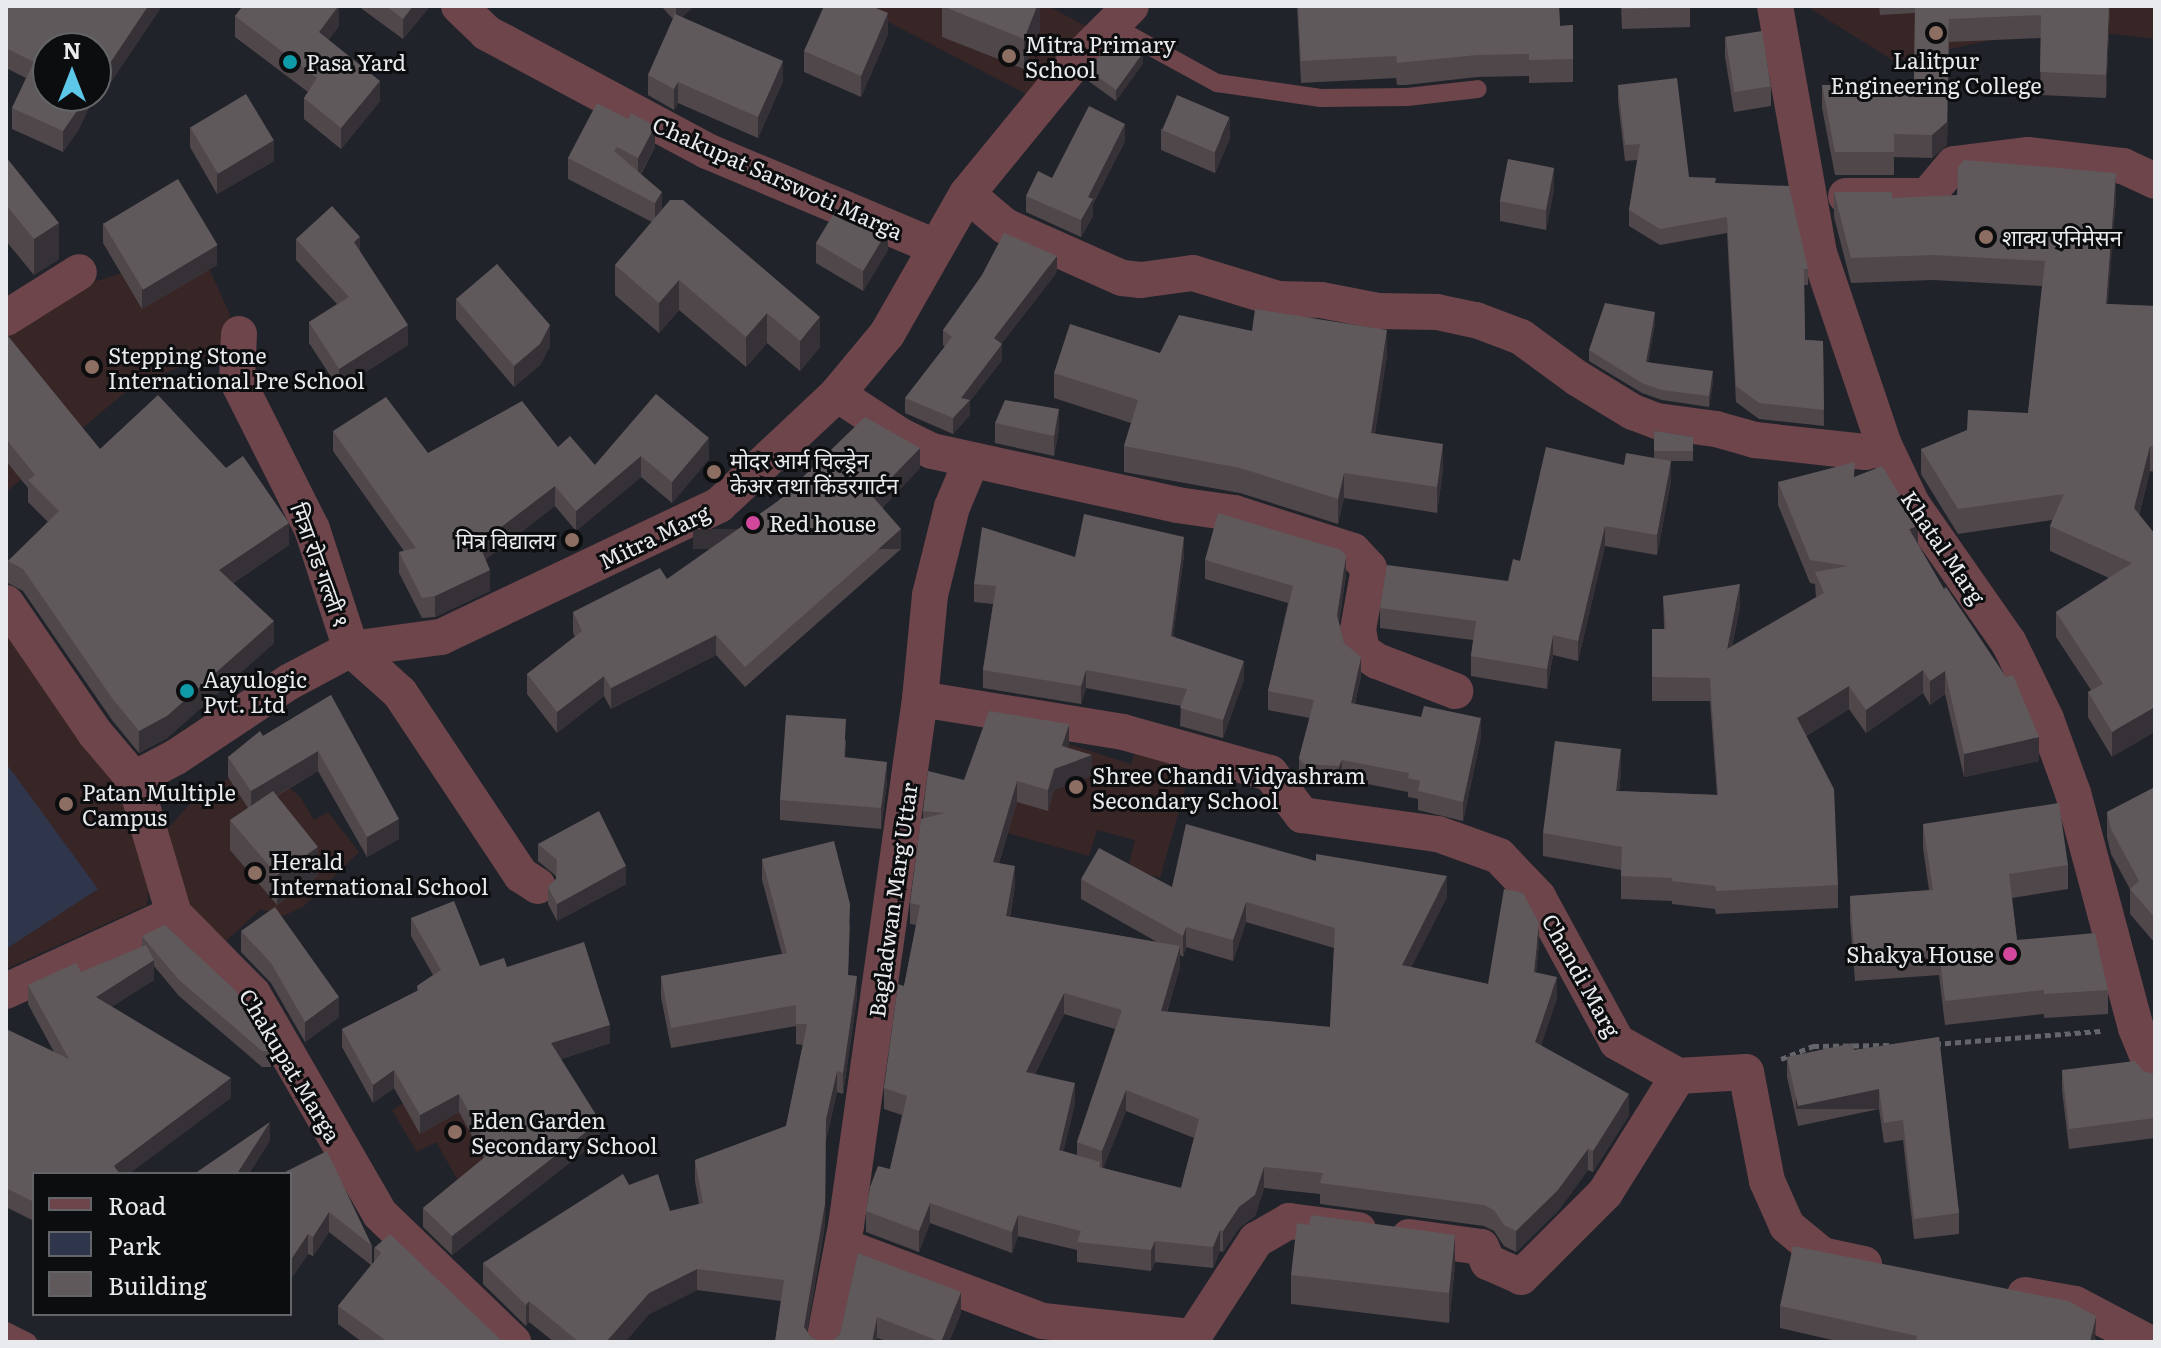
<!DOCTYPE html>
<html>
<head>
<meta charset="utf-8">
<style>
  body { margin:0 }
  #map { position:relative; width:2161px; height:1348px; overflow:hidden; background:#21232a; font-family:Literata,"Noto Sans Devanagari",serif }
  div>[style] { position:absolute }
  .education>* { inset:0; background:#382526 }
  .green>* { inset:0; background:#2f364b }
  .path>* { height:5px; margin-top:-2.5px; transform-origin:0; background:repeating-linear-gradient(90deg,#64666c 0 6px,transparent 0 10px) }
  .service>* { height:18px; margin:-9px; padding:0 9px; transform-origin:9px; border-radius:9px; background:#6d454b }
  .minor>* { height:36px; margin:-18px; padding:0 18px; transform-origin:18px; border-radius:18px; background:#6d454b }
  .wall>* { inset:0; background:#4f474a }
  .shaded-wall>* { inset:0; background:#363136; transform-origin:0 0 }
  .building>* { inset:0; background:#60595c; transform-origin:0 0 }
  .dots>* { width:22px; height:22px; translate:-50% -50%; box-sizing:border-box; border:4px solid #0c0d0f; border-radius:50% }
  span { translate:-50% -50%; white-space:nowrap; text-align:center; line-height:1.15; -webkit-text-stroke:6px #0c0d0f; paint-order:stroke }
  .poi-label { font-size:22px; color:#e8eaee }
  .left { translate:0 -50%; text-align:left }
  .right { translate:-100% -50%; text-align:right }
  .street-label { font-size:22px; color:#e8eaee }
  .frame { position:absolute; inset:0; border:8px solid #e8eaee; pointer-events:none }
  .legend { position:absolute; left:32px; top:1172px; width:260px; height:144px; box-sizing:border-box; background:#0c0d0f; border:2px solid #646568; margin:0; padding:10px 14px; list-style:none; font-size:24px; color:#e8eaee }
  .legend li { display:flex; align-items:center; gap:16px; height:40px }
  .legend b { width:40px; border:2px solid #646568 }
  .north { position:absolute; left:32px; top:32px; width:80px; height:80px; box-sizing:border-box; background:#0c0d0f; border:2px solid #646568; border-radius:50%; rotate:0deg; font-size:22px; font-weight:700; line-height:32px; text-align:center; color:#e8eaee }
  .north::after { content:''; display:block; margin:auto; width:28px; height:36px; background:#5cc7e8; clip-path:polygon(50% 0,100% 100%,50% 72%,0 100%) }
</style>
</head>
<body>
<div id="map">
  <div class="education">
    <i style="clip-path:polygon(858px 6px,1048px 6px,1088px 27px,1034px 98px)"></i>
    <i style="clip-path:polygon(1806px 6px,2155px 6px,2155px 39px,2053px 27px,1894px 61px)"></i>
    <i style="clip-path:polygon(200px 248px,230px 315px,224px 350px,134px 385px,6px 492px,6px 333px,84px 285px)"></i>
    <i style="clip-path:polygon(6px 628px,101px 753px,152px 854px,147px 905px,6px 969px)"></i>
    <i style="clip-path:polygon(990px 719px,1131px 764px,1137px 746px,1163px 751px,1189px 775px,1160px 878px,1128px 868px,1135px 840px,1097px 830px,1089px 856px,961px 820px)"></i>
    <i style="clip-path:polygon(258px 761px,301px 798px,314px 820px,328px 812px,359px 852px,303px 907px,283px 916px,261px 909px,216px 950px,181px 895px,157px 841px,194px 799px)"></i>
    <i style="clip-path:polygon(468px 1067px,516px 1150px,459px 1182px,436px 1142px,417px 1152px,392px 1110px)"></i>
  </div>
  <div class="green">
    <i style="clip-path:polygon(6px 763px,98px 889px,6px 949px)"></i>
  </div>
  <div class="path">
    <i style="left:1935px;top:1044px;width:166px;rotate:-4.5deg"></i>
    <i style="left:1781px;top:1059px;width:35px;rotate:-22deg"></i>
    <i style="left:1813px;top:1046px;width:80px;rotate:-0.7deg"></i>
  </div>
  <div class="service">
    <i style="left:1111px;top:25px;width:121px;rotate:28.7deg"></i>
    <i style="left:1217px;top:83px;width:105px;rotate:8.2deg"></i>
    <i style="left:1321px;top:98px;width:86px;rotate:-0.7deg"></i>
    <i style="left:1407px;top:97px;width:71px;rotate:-6.4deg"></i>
    <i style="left:6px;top:1331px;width:25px;rotate:27deg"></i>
  </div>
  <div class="minor">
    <i style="left:459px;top:6px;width:39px;rotate:44deg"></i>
    <i style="left:487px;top:33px;width:250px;rotate:28.2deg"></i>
    <i style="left:707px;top:151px;width:247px;rotate:22.8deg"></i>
    <i style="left:1775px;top:6px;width:251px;rotate:79.9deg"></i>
    <i style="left:1819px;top:253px;width:203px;rotate:71.3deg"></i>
    <i style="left:1884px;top:445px;width:65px;rotate:64.6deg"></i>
    <i style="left:1912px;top:504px;width:169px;rotate:55.1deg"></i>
    <i style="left:2009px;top:643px;width:85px;rotate:64deg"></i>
    <i style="left:2046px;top:719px;width:79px;rotate:70deg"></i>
    <i style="left:2073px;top:793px;width:243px;rotate:75deg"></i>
    <i style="left:2136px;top:1028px;width:51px;rotate:68deg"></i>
    <i style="left:967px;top:194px;width:50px;rotate:40.1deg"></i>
    <i style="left:1005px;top:226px;width:128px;rotate:24deg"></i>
    <i style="left:1122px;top:278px;width:19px;rotate:6deg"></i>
    <i style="left:1141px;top:280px;width:52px;rotate:-7.7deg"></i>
    <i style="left:1193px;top:273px;width:89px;rotate:17deg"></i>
    <i style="left:1278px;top:299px;width:43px;rotate:1.3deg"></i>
    <i style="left:1321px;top:300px;width:58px;rotate:10.9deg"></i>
    <i style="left:1378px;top:311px;width:59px;rotate:1deg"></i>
    <i style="left:1437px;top:312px;width:40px;rotate:12deg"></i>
    <i style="left:1476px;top:320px;width:48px;rotate:20.7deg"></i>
    <i style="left:1521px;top:337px;width:69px;rotate:36.2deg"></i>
    <i style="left:1577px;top:378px;width:66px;rotate:31.3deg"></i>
    <i style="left:1633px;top:412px;width:26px;rotate:21deg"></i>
    <i style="left:1657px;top:421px;width:60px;rotate:7.7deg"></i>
    <i style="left:1716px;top:429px;width:41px;rotate:15.8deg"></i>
    <i style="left:1755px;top:440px;width:111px;rotate:6.2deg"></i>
    <i style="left:1865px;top:452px;width:20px;rotate:-20deg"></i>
    <i style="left:1846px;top:196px;width:81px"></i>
    <i style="left:1927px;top:196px;width:42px;rotate:-49.8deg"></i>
    <i style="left:1954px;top:164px;width:75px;rotate:-6.9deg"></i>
    <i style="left:2028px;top:155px;width:96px;rotate:6.6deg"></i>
    <i style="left:2123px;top:166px;width:35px;rotate:25deg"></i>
    <i style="left:6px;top:318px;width:86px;rotate:-32.2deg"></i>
    <i style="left:239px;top:334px;width:46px;rotate:92.5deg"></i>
    <i style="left:237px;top:380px;width:167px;rotate:63.3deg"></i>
    <i style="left:312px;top:529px;width:126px;rotate:72deg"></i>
    <i style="left:351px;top:649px;width:66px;rotate:41.9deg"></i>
    <i style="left:400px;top:693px;width:219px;rotate:56.4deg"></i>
    <i style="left:521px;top:875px;width:20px;rotate:33deg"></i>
    <i style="left:837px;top:394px;width:77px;rotate:33.3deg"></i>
    <i style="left:901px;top:436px;width:34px;rotate:26deg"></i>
    <i style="left:932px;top:451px;width:251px;rotate:12.4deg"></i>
    <i style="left:1177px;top:505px;width:58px;rotate:8deg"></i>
    <i style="left:1234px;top:513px;width:125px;rotate:17.7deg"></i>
    <i style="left:1353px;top:551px;width:23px;rotate:47deg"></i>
    <i style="left:1369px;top:568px;width:63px;rotate:100.1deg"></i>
    <i style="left:1358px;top:630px;width:21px;rotate:79deg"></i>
    <i style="left:1362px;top:651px;width:18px;rotate:34deg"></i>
    <i style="left:1377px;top:661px;width:84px;rotate:21deg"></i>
    <i style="left:6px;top:603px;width:158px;rotate:55.6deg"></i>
    <i style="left:95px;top:733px;width:60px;rotate:49.7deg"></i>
    <i style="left:134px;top:779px;width:141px;rotate:73.5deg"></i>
    <i style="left:174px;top:914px;width:112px;rotate:45.4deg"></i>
    <i style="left:253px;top:994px;width:254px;rotate:60deg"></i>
    <i style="left:380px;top:1214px;width:185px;rotate:43.9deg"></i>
    <i style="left:920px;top:699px;width:206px;rotate:9.2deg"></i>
    <i style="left:1123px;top:732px;width:153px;rotate:15.6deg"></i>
    <i style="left:1270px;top:773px;width:53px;rotate:52.7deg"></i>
    <i style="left:1302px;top:815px;width:137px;rotate:8deg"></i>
    <i style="left:1438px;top:834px;width:65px;rotate:19.8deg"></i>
    <i style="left:1499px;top:856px;width:57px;rotate:46.4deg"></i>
    <i style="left:1538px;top:897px;width:165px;rotate:61.4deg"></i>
    <i style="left:1617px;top:1042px;width:70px;rotate:29.1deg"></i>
    <i style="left:1678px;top:1076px;width:68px;rotate:-3.4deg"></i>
    <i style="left:1746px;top:1072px;width:111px;rotate:79.1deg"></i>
    <i style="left:1767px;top:1181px;width:49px;rotate:66deg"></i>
    <i style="left:1787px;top:1226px;width:45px;rotate:39.6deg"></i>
    <i style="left:1822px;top:1255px;width:43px;rotate:12.1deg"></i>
    <i style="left:134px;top:779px;width:47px;rotate:-27.6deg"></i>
    <i style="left:176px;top:757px;width:136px;rotate:-33.6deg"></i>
    <i style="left:289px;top:682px;width:70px;rotate:-28deg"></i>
    <i style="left:351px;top:649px;width:91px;rotate:-7.6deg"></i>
    <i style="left:441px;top:637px;width:308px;rotate:-25.4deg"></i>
    <i style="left:719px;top:505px;width:162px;rotate:-43.2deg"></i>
    <i style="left:837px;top:394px;width:78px;rotate:-50.2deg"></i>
    <i style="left:887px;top:334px;width:161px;rotate:-60.3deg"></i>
    <i style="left:967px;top:194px;width:171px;rotate:-50.7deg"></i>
    <i style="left:1075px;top:62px;width:79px;rotate:-45deg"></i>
    <i style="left:6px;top:991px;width:185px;rotate:-24.6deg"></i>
    <i style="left:1409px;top:1237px;width:73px;rotate:7.9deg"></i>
    <i style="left:1481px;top:1247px;width:17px;rotate:65deg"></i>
    <i style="left:1488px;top:1262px;width:36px;rotate:24deg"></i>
    <i style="left:1521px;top:1277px;width:119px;rotate:-45deg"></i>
    <i style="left:1605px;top:1193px;width:138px;rotate:-58deg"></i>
    <i style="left:843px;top:1246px;width:214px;rotate:20.6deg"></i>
    <i style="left:1043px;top:1321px;width:151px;rotate:6.1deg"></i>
    <i style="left:1193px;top:1337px;width:116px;rotate:-57deg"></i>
    <i style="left:1256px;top:1240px;width:38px;rotate:-30deg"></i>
    <i style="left:1289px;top:1221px;width:70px;rotate:7.4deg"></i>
    <i style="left:2025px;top:1295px;width:51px;rotate:10.2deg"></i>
    <i style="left:2075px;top:1304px;width:81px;rotate:27.8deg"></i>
    <i style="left:824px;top:1342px;width:118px;rotate:-79.3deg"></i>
    <i style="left:846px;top:1226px;width:532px;rotate:-82.01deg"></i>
    <i style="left:920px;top:699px;width:104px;rotate:-84.5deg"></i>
    <i style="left:930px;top:595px;width:91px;rotate:-76deg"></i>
    <i style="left:952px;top:507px;width:49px;rotate:-67.1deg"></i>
  </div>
  <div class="wall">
    <i style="clip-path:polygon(6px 6px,162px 6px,106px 89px,97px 88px,96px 91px,96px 48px,48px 96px,94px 96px,79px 129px,63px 152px,12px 129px,12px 108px,26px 78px,6px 68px)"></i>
    <i style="clip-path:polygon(239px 6px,339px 6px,339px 26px,328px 40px,380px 101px,341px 149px,304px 119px,304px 98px,308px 92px,235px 37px,235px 16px,241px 8px)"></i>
    <i style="clip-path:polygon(358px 6px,430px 6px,403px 39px)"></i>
    <i style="clip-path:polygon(661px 6px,694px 6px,682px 17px,783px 81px,758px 138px,678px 103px,674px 110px,648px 95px,648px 75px,673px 19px)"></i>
    <i style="clip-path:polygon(942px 6px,1040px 6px,1040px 29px,1024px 69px,942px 37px)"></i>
    <i style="clip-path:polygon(1297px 6px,1559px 6px,1560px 26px,1573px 25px,1573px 82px,1529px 83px,1529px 76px,1477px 77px,1406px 85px,1397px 85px,1396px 78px,1301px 83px)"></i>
    <i style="clip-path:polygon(1621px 6px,1690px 7px,1690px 27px,1622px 29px)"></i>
    <i style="clip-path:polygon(1879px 6px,2110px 6px,2106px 98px,2040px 95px,2041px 38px,1949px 42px,1947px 145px,1932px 158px,1894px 157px,1894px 175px,1835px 175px,1822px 108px,1822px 85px,1914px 86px,1915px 13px,1880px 15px)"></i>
    <i style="clip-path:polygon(888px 34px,861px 97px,804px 72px,804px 51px)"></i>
    <i style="clip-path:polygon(1725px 37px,1771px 86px,1771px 106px,1734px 112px,1725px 57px)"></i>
    <i style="clip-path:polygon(1143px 63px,1116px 101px,1087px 80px,1087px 69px)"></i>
    <i style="clip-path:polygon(1618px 85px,1689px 177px,1716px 183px,1808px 269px,1808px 285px,1804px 285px,1805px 340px,1823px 341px,1824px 426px,1759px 419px,1736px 402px,1727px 233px,1660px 245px,1629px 226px,1629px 210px,1637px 160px,1625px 161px,1618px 101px)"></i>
    <i style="clip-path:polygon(597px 103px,655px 147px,641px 174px,662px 209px,820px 347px,800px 371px,767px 343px,746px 367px,679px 310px,659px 333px,615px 295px,615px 265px,652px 222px,568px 179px,568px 158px)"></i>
    <i style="clip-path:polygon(190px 127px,274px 161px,217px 194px,190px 147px)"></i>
    <i style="clip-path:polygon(1161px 129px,1230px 138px,1215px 173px,1161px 150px)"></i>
    <i style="clip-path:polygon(1125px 141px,1093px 204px,1093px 216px,1081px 237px,1026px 212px,1026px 196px,1052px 178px)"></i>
    <i style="clip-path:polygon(6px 157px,59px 259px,34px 275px,6px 241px)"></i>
    <i style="clip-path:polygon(1554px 189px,1546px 230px,1500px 221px,1500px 201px)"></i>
    <i style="clip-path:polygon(1834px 192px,1892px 198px,2116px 198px,2107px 304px,2155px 306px,2155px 472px,2150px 471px,2139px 515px,2112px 757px,2088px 717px,2088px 692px,2091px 690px,2056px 637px,2056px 612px,2109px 578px,2050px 551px,2050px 526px,2052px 520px,1958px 534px,1921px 474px,1921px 449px,2028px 413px,2042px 286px,1933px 280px,1851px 283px,1834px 217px)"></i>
    <i style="clip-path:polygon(103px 223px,217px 265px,142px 309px,103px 243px)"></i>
    <i style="clip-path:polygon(296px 239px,360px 252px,408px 345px,339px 389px,309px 343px,309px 322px,337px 304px,296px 260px)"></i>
    <i style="clip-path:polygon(816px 243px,888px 250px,863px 291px,816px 263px)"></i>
    <i style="clip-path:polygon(1057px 272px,1001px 344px,1002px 360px,970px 401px,970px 415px,953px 434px,905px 413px,905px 398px,945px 347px,943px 345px,943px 330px)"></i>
    <i style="clip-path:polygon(456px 299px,550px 346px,540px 365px,514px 387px,456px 319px)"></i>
    <i style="clip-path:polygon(1655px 323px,1648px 362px,1713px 382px,1709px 407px,1662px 400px,1642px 393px,1589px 361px,1589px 350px)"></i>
    <i style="clip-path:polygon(1252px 331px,1387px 355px,1375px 433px,1443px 469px,1437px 513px,1344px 498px,1338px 524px,1240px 493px,1124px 472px,1124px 446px,1131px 423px,1054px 398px,1054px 373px,1160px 353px)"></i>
    <i style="clip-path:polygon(6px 338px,100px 449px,289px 545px,233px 583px,274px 643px,167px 738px,139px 753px,112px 720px,23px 591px,8px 583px,8px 561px,48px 522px,28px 502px,28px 488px,6px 461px)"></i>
    <i style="clip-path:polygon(656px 394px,709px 459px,672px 503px,641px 477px,576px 531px,555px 506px,485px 559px,490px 591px,435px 617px,422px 618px,399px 573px,399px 552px,404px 551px,333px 451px,333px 431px,428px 453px,558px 447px,595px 465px)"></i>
    <i style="clip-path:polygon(995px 423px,1059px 429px,1054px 456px,995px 443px)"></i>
    <i style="clip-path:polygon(1654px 431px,1693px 437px,1693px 461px,1671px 461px,1671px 481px,1657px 555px,1605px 546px,1578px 661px,1553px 655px,1547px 689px,1471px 676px,1471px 656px,1473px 640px,1380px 628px,1380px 608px,1508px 581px,1520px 561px,1654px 458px)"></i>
    <i style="clip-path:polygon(920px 468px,882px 508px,901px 549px,745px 687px,716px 655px,611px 709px,604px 696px,557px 733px,527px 694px,527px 674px,575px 637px,573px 633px,573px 612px,667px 579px)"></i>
    <i style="clip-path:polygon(1855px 477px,1918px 544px,2039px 761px,1964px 777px,1945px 694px,1930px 705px,1923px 693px,1866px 733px,1849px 709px,1806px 736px,1838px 885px,1838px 908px,1716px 914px,1715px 909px,1672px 904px,1672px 901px,1621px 899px,1621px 870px,1543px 856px,1543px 833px,1621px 772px,1619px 791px,1717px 795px,1710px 701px,1652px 701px,1652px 629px,1664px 629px,1663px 596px,1740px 607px,1732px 646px,1816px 597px,1815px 584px,1810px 583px,1778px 505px,1778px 482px)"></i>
    <i style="clip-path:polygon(1184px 555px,1173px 636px,1244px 679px,1223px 738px,1180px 726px,1181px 706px,1086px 688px,1081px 704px,983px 688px,983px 670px,993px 604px,974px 602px,974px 584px,1075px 557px)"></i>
    <i style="clip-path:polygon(1205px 560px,1346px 575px,1339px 622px,1344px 643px,1361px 676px,1355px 704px,1481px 737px,1463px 821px,1418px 810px,1418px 799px,1408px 797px,1408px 792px,1342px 779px,1339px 785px,1304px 783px,1299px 777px,1299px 758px,1310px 718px,1268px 710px,1268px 691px,1288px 603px,1205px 579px)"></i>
    <i style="clip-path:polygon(331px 695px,399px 839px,367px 857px,318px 771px,277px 796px,318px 876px,277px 905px,230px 850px,230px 820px,248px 808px,228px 777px,228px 757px)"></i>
    <i style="clip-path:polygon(846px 740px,845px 757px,887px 782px,881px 829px,780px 820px,780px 800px)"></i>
    <i style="clip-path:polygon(evenodd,1069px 744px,1068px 748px,1092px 776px,1054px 790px,1048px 811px,1017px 802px,999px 863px,1015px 886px,1010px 917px,1157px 942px,1081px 899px,1081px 879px,1172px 887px,1316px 861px,1447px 897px,1411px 967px,1488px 984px,1539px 943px,1536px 973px,1557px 998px,1541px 1045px,1629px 1115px,1593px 1172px,1588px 1170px,1558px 1211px,1516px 1252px,1504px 1246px,1494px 1231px,1484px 1226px,1320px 1204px,1320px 1194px,1264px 1188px,1255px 1216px,1239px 1228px,1223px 1252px,1220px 1251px,1213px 1268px,1155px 1262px,1151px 1271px,1077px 1262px,1077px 1250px,1018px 1236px,1012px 1253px,930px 1223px,919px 1252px,866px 1232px,866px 1211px,890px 1169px,902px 1115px,884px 1109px,884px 1088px,916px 925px,910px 924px,910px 903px,923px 818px,923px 811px,964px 780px,1069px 744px,1246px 922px,1334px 948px,1330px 1027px,1167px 1012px,1180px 967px,1180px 955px,1183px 957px,1186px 947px,1233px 961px,1246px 922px,1069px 744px,1064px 1014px,1115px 1029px,1077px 1142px,1077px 1155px,1063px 1151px,1075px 1104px,1035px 1074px,1064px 1014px,1069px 744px,1126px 1111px,1194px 1138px,1181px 1188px,1103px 1168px,1126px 1111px)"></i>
    <i style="clip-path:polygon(2155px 787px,2155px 953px,2154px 942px,2130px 914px,2130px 889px,2111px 854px,2107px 837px,2107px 812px)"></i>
    <i style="clip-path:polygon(1923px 824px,2068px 865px,2068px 889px,2012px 898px,2017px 940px,2108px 990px,2108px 1014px,2044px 1018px,2044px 1014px,1945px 1025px,1939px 975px,1855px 981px,1850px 920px,1850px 896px,1929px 890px,1923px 848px)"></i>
    <i style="clip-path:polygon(538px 844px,626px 884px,557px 921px,548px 904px,548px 887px,556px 879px,556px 876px,538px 861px)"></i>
    <i style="clip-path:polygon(762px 859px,850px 925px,848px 975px,857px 997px,843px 1094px,837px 1092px,826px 1140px,825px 1225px,807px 1331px,811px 1337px,821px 1342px,832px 1341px,840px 1334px,858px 1253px,961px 1313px,949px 1342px,889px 1342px,877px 1338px,877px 1342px,775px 1342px,781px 1301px,697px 1290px,649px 1314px,625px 1342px,554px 1342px,529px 1322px,526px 1326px,483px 1284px,483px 1263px,629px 1185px,670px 1211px,699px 1204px,695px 1181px,695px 1160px,786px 1126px,803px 1045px,796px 1044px,796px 1026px,671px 1048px,661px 997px,661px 976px,782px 954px,762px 880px)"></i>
    <i style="clip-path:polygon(411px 918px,480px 966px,507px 967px,610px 1043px,561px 1059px,600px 1139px,452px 1255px,423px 1227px,423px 1208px,484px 1158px,459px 1112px,420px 1134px,394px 1088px,373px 1103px,342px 1047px,342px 1029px,417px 991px,417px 986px,433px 975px,411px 936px)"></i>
    <i style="clip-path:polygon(241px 931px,339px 1017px,305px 1042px,271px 983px,241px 952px)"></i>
    <i style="clip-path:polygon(142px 936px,271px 1051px,271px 1067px,262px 1067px,179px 996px,154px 966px,154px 980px,111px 1007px,231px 1098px,34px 1174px,34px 1221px,6px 1207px,6px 1029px,54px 1052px,28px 1004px,28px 985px,81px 972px,142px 947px)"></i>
    <i style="clip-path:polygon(1939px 1037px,1959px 1213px,1959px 1234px,1914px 1239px,1903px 1140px,1884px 1143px,1879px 1109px,1798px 1126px,1787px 1077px,1787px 1057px,1854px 1050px)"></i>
    <i style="clip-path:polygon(2062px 1070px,2143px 1071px,2155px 1074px,2155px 1138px,2069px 1149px,2062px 1090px)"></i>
    <i style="clip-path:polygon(290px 1174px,372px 1246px,372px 1264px,374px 1262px,374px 1248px,501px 1342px,362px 1342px,338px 1324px,338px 1306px,371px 1265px,329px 1232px,313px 1256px,308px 1254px,290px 1280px)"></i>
    <i style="clip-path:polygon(1455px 1265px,1449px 1323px,1291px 1304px,1291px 1275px)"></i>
    <i style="clip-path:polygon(1780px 1306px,2096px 1339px,2095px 1342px,1841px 1342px,1780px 1328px)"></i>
  </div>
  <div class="shaded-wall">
    <i style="clip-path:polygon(148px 6px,162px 6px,106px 89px,106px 69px)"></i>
    <i style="clip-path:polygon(339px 6px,339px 26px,319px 52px,319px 32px)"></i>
    <i style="clip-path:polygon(413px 6px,430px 6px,403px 39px,403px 19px)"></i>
    <i style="clip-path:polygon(676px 6px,694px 6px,676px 23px)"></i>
    <i style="clip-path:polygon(1037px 6px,1040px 6px,1040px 29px,1024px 69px,1024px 39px)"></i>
    <i style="clip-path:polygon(2109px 6px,2110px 6px,2106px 98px,2106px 75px)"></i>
    <i style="clip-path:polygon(888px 13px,888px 34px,861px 97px,861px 76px)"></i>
    <i style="clip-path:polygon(1949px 19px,1947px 145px,1932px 158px,1932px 135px)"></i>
    <i style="clip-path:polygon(1143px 53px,1143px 63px,1116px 101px,1116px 90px)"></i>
    <i style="clip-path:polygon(783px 61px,783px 81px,758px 138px,758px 117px)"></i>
    <i style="clip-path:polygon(97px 68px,97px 88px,96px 91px,96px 70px)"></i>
    <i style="clip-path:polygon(380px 81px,380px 101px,341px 149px,341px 128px)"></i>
    <i style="clip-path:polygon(678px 82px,678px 103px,674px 110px,674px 89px)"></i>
    <i style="clip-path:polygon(84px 96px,94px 96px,79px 129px,63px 152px,63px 131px)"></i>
    <i style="clip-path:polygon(1230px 117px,1230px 138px,1215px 173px,1215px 152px)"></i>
    <i style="clip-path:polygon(1125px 124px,1125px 141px,1093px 204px,1093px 216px,1081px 237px,1081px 220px,1088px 197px)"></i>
    <i style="clip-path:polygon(655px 126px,655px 147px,638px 178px,638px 158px)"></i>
    <i style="clip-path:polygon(274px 140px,274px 161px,217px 194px,217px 173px)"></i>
    <i style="clip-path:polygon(1554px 168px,1554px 189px,1546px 230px,1546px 209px)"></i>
    <i style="clip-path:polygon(2116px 173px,2116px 198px,2106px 329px,2106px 304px)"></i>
    <i style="clip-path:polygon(662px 192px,662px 213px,655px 224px,655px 203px)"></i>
    <i style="clip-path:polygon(59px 223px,59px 259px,34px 275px,34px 239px)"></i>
    <i style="clip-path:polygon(888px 230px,888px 250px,863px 291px,863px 271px)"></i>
    <i style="clip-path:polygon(360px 237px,360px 257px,354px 242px)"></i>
    <i style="clip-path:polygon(217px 245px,217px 265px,142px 309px,142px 289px)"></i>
    <i style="clip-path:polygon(1057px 256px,1057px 272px,994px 353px,994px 338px)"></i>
    <i style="clip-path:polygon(679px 280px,679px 310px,659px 333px,659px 303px)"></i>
    <i style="clip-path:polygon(1655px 312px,1655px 323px,1646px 373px,1646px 362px)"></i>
    <i style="clip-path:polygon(767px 313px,767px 343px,746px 367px,746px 337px)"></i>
    <i style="clip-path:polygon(820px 317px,820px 347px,800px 371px,800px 341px)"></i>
    <i style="clip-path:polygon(408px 325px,408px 345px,339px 389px,339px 369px)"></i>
    <i style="clip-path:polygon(550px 325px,550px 346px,540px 365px,514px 387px,514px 366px)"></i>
    <i style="clip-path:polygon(1387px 330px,1387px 355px,1371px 458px,1371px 433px)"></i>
    <i style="clip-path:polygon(1002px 344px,1002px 360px,970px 401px,970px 415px,953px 434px,953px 418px,961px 398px)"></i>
    <i style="clip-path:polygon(1713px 371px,1713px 382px,1709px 407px,1709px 396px)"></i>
    <i style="clip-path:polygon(1059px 409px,1059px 429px,1054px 456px,1054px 436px)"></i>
    <i style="clip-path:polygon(709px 438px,709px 459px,672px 503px,672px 482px)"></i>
    <i style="clip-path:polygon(1443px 444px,1443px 469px,1437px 513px,1437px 487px)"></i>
    <i style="clip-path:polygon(2150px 446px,2150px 471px,2134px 533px,2134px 508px)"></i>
    <i style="clip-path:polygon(920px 448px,920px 468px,873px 517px,873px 497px)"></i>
    <i style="clip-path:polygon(641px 456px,641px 477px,576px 531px,576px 511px)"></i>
    <i style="clip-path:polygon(1671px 461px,1671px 481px,1657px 555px,1657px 535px)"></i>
    <i style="clip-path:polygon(1344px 473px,1344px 498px,1338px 524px,1338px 499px)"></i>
    <i style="clip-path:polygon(555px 486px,555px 506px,479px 565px,479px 544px)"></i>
    <i style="clip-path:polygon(289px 523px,289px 545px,219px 592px,219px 570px)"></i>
    <i style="clip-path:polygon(1605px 526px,1605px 546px,1578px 661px,1578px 641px)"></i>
    <i style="clip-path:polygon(1918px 526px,1918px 549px,1909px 529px)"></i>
    <i style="left:901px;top:529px;width:20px;height:208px;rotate:90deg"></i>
    <i style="clip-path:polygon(1184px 537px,1184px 555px,1171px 654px,1171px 636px)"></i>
    <i style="clip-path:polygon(1346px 556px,1346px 575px,1337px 634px,1337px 615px)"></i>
    <i style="clip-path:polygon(490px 570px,490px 591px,435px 617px,435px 596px)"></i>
    <i style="clip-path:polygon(1740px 584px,1740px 607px,1727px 672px,1727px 649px)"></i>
    <i style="clip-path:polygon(274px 621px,274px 643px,167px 738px,139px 753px,139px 731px)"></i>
    <i style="clip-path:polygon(716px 635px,716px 655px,611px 709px,611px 688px)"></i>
    <i style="clip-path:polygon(1553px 635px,1553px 655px,1547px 689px,1547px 669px)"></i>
    <i style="clip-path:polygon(1361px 657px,1361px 676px,1351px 722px,1351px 703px)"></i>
    <i style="clip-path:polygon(1244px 661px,1244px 679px,1223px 738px,1223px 720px)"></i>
    <i style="clip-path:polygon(1086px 670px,1086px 688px,1081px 704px,1081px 686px)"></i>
    <i style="clip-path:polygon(1923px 670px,1923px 693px,1866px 733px,1866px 710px)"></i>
    <i style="clip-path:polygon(1945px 671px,1945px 694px,1930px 705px,1930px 681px)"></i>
    <i style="clip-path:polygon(604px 676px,604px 696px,557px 733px,557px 712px)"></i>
    <i style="clip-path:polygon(1849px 686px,1849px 709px,1797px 741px,1797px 718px)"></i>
    <i style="clip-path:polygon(2155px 707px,2155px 732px,2112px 757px,2112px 732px)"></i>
    <i style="clip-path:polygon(1481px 718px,1481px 737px,1463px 821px,1463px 802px)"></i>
    <i style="clip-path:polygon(1069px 724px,1069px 744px,1063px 766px,1092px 755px,1092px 776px,1054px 790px,1048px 811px,1048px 790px)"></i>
    <i style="clip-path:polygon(2039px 737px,2039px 761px,1964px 777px,1964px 754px)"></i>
    <i style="clip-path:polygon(1621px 749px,1621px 772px,1616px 814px,1616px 791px)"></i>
    <i style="clip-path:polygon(318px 751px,318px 771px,251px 811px,251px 791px)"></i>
    <i style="clip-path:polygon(1342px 760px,1342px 779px,1339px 785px,1339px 766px)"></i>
    <i style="clip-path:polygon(887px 762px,887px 782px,881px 829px,881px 808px)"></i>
    <i style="clip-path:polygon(1017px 781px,1017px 802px,993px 882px,993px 862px)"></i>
    <i style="clip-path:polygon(399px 819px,399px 839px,367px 857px,367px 837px)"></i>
    <i style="clip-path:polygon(318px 847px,318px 876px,277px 905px,277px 875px)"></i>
    <i style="clip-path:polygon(626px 866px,626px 884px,557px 921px,557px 904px)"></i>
    <i style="clip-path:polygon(1015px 866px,1015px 886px,1006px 937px,1006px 916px)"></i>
    <i style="clip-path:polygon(1447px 876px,1447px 897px,1402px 986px,1402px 965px)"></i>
    <i style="clip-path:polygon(1246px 902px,1246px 922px,1233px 961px,1233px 940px)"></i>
    <i style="clip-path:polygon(1539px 923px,1539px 943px,1534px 993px,1534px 972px)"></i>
    <i style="clip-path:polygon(1186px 927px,1186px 947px,1183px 957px,1183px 936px)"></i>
    <i style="clip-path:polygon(1180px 946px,1180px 967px,1161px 1032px,1161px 1011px)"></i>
    <i style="clip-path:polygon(154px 960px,154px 980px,96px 1017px,96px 997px)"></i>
    <i style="clip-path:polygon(857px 976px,857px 997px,843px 1094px,843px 1073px)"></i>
    <i style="clip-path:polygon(1557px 977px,1557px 998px,1535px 1063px,1535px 1042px)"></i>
    <i style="clip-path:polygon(1064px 993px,1064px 1014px,1026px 1093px,1026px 1072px)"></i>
    <i style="clip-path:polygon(339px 997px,339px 1017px,305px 1042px,305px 1022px)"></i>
    <i style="clip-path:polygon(610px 1025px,610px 1043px,551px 1062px,551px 1043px)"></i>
    <i style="clip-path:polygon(394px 1070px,394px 1088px,373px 1103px,373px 1085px)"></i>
    <i style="clip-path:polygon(837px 1071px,837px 1092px,826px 1140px,825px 1225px,805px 1342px,804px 1327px,826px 1119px)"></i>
    <i style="clip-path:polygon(231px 1078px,231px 1098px,129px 1174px,114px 1174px,114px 1166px)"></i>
    <i style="clip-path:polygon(1075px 1083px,1075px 1104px,1059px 1171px,1059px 1150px)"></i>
    <i style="left:1879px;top:1089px;width:20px;height:83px;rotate:90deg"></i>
    <i style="clip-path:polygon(1126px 1090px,1126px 1111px,1102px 1171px,1102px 1151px)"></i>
    <i style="clip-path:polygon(459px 1094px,459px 1112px,420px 1134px,420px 1115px)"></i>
    <i style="clip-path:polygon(1629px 1094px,1629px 1115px,1593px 1172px,1593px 1151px)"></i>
    <i style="clip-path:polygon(600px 1121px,600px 1139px,452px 1255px,452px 1236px)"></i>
    <i style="clip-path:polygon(270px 1122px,270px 1141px,249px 1174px,237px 1174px)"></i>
    <i style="clip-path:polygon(1588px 1149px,1588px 1170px,1558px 1211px,1516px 1252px,1516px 1231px)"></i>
    <i style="clip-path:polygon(1264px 1167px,1264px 1188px,1255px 1216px,1239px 1228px,1223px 1252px,1223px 1231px)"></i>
    <i style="clip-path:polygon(930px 1203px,930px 1223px,919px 1252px,919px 1231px)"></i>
    <i style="clip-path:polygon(329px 1212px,329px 1232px,313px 1256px,313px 1237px)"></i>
    <i style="clip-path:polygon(1018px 1215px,1018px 1236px,1012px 1253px,1012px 1232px)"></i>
    <i style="clip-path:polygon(1220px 1230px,1220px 1251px,1213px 1268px,1213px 1247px)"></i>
    <i style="clip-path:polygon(308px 1234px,308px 1254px,290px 1280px,290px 1261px)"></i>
    <i style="clip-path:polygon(1455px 1235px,1455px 1265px,1449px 1323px,1449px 1293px)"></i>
    <i style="clip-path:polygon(1155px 1241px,1155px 1262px,1151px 1271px,1151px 1250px)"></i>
    <i style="clip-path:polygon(697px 1269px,697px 1290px,649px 1314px,625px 1342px,606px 1342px,649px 1293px)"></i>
    <i style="clip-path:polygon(961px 1292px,961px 1313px,949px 1342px,941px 1342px)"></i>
    <i style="clip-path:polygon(529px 1301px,529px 1322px,526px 1326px,526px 1305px)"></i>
    <i style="clip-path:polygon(2096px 1316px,2095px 1342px,2090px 1342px)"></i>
    <i style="clip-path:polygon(877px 1317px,877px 1342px,872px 1342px)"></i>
  </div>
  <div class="building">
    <i style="clip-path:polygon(6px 6px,148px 6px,106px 69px,97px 68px,96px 70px,96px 48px,48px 48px,48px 96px,84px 96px,79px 108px,63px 131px,12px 108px,34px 62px,6px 48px)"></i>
    <i style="clip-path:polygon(243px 6px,338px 6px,319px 32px,380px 81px,341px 128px,304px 98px,317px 78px,235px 16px)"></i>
    <i style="clip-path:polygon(386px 6px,413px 6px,403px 19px)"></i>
    <i style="clip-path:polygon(824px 6px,871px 6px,888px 13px,861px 76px,804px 51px)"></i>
    <i style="clip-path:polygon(942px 6px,1037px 6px,1024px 39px)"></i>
    <i style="clip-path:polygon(1298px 6px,1559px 6px,1560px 26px,1573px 25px,1573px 59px,1529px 60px,1529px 54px,1477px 55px,1406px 62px,1397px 63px,1396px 56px,1301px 61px)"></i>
    <i style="clip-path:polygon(1622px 6px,1690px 6px,1690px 7px,1622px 9px)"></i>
    <i style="clip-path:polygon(1915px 6px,2109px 6px,2106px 75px,2040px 72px,2041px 15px,1949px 19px,1947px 122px,1932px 135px,1894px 134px,1894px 152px,1835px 152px,1822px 85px,1914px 86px)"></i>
    <i style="clip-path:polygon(675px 14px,783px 61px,758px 117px,678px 82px,674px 89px,648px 75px)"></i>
    <i style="left:1762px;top:31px;width:56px;height:37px;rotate:81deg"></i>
    <i style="clip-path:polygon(1120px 36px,1143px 53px,1116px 90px,1087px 69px)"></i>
    <i style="clip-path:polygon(1677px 78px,1689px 177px,1716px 178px,1715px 183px,1789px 186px,1808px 269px,1804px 269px,1805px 340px,1823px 341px,1824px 410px,1759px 403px,1736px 386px,1727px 217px,1660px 229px,1629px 210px,1640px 144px,1625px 145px,1618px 85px)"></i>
    <i style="left:246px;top:94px;width:54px;height:65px;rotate:59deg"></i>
    <i style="left:1177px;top:95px;width:57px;height:38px;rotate:23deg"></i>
    <i style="clip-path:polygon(597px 103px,628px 119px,631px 113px,655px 126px,638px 158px,617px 147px,614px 151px,662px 192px,655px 203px,568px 158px)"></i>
    <i style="clip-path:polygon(1089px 106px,1125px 124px,1088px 197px,1093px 199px,1081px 220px,1026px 196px,1038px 171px,1052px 178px)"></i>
    <i style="clip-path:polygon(6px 157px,59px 223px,34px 239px,6px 205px)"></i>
    <i style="left:1508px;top:159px;width:47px;height:43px;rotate:11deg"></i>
    <i style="clip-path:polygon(1964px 160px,2116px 173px,2106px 304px,2155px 306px,2155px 447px,2150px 446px,2134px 508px,2155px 534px,2155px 707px,2112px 732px,2088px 692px,2103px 684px,2056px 612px,2132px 563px,2050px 526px,2064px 494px,1958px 509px,1921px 449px,1967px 430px,1968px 410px,2028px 413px,2045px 261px,1933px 255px,1851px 258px,1834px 192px,1892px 192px,1892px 198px,1957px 195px,1958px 167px)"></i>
    <i style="left:178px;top:179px;width:77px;height:87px;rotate:59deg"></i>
    <i style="clip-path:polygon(670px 200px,683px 200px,820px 317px,800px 341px,767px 313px,746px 337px,679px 280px,659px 303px,615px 265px)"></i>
    <i style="clip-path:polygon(332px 206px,360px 237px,354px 242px,408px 325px,339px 369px,309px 322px,349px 297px,296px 239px)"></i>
    <i style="clip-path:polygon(837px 208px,888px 230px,863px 271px,816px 243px)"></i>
    <i style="clip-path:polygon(1004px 233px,1057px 256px,994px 338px,1002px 344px,961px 398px,970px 400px,953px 418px,905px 398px,952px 337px,943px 330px,982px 275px)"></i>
    <i style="clip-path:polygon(497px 264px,550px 325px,540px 344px,514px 366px,456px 299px)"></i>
    <i style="clip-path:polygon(1605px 303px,1655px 312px,1646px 362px,1713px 371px,1709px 396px,1662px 390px,1642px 383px,1589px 350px)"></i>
    <i style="clip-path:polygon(1255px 309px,1387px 330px,1371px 433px,1443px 444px,1437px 487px,1344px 473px,1338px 499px,1240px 468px,1124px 446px,1138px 400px,1054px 373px,1070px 324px,1160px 353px,1179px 315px,1252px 331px)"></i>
    <i style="clip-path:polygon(8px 336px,100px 449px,158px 395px,226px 468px,243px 456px,289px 523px,219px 570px,274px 621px,167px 716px,139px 731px,112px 698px,23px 569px,8px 561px,59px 511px,28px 480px,35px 475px,6px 439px,6px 338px)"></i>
    <i style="clip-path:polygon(656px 394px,709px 438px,672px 482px,641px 456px,576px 511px,555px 486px,479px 544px,490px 570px,435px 596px,422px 598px,399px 552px,416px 548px,333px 431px,386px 397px,428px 453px,522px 401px,558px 447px,570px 436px,595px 465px)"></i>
    <i style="clip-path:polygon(1005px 400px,1059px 409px,1054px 436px,995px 423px)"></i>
    <i style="clip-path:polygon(865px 417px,920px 448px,873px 497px,901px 529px,745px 667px,716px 635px,611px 688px,604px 676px,557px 712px,527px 674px,582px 631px,573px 612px,660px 568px,667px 579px,778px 501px)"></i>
    <i style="clip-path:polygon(1654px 431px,1693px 437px,1693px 451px,1654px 451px)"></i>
    <i style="clip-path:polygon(1546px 447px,1624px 465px,1626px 453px,1671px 461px,1657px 535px,1605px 526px,1578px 641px,1553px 635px,1547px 669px,1471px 656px,1476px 621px,1380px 608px,1387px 565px,1508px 581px,1513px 559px,1520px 561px)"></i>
    <i style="clip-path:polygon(1855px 462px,1854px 477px,1882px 466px,1918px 526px,1909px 529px,1944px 589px,1946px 587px,2006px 677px,2013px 675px,2039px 737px,1964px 754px,1945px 671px,1930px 681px,1923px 670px,1866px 710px,1849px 686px,1797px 718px,1834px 789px,1838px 885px,1716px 891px,1715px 886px,1672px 881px,1672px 878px,1621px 876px,1622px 847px,1543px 833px,1555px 741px,1621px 749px,1616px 791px,1718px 795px,1710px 678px,1652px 677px,1652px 629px,1666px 629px,1663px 596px,1740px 584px,1727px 649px,1824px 593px,1815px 572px,1848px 566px,1810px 560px,1778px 482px)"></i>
    <i style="clip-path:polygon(1218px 513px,1341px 550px,1346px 556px,1337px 615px,1344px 643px,1361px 657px,1351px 703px,1421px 717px,1424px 706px,1481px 718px,1463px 802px,1418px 791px,1420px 781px,1408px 778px,1409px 773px,1342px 760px,1339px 766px,1304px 764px,1299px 758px,1314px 700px,1268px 691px,1293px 586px,1205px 560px)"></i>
    <i style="clip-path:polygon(1084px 514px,1184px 537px,1171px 636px,1244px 661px,1223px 720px,1180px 708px,1187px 689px,1086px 670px,1081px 686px,983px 670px,996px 586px,974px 584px,982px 527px,1075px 557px)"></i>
    <i style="clip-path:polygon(331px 695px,399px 819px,367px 837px,318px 751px,251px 791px,228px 757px,260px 731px,263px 736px)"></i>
    <i style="clip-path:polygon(evenodd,989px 711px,1069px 724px,1062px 746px,1092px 755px,1054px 769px,1048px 790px,1017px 781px,993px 862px,1015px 866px,1006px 916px,1180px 946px,1161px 1011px,1330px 1027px,1335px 928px,1246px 902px,1233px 940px,1186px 927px,1183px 936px,1081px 879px,1099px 848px,1172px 887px,1186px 824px,1316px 861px,1316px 854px,1447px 876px,1402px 965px,1488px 984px,1504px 889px,1523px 893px,1539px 923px,1534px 972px,1557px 977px,1535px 1042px,1629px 1094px,1593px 1151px,1588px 1149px,1558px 1190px,1516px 1231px,1504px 1225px,1494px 1210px,1484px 1205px,1320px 1183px,1323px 1173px,1264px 1167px,1255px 1195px,1239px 1207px,1223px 1231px,1220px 1230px,1213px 1247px,1155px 1241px,1151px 1250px,1077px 1242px,1081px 1231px,1018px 1215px,1012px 1232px,930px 1203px,919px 1231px,866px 1211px,870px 1187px,878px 1166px,890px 1169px,907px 1096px,884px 1088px,898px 984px,904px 986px,920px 905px,910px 903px,921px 819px,945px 813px,923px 811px,928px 771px,964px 780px,989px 711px,1064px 993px,1122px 1010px,1077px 1142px,1102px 1151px,1126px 1090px,1199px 1119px,1181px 1188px,1099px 1167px,1100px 1162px,1059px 1150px,1075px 1083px,1026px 1072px,1064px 993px)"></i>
    <i style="clip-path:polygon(786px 715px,846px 719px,844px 757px,887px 762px,881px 808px,780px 800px)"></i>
    <i style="clip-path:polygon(2155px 787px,2155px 918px,2130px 889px,2139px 881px,2111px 829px,2107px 812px)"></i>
    <i style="clip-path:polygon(273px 791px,318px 847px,277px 875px,230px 820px)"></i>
    <i style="clip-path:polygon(2059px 803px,2068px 865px,2009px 874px,2017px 940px,2095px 933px,2108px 990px,2044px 994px,2044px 990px,1945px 1001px,1939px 950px,1855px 957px,1850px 896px,1933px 890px,1923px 824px)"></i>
    <i style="clip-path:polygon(599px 811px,626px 866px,557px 904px,548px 887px,556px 879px,557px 860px,538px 844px)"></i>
    <i style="clip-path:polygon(834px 841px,850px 904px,848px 975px,857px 976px,843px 1073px,837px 1071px,826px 1119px,825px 1204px,804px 1327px,811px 1337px,821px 1342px,832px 1341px,840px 1334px,858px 1253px,961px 1292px,941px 1342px,877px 1317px,872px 1342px,775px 1342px,784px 1280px,697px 1269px,649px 1293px,606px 1342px,579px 1342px,529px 1301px,526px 1305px,483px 1263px,623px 1174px,629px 1185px,658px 1174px,670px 1211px,703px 1203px,695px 1160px,786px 1126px,807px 1024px,796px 1024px,796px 1005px,671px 1028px,661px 976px,787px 953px,762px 859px)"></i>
    <i style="clip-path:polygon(454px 901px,480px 966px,504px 958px,507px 967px,584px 942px,610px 1025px,551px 1043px,600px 1121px,452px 1236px,423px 1208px,491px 1152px,459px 1094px,420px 1115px,394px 1070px,373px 1085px,342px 1029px,419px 990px,417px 986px,441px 970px,411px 918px)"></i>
    <i style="clip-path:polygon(275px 907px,339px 997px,305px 1022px,271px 963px,241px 931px)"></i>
    <i style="clip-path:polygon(165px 925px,236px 991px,271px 1051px,262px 1051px,179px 980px,142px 936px)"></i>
    <i style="clip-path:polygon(146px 945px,154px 960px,96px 997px,231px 1078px,114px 1166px,120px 1174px,34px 1174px,34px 1202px,6px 1188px,6px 1029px,69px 1059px,28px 985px,76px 963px,81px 972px)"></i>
    <i style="clip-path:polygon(1939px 1037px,1959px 1213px,1914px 1219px,1903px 1120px,1884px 1123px,1879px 1089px,1798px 1106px,1787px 1057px,1853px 1043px,1854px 1050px)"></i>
    <i style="clip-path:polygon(2135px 1061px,2143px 1071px,2155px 1074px,2155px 1118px,2069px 1129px,2062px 1070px)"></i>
    <i style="clip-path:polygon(270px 1122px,237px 1174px,194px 1174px)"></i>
    <i style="clip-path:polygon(327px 1151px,372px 1246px,329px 1212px,313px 1237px,308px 1234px,290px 1261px,290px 1174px,281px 1174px)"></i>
    <i style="clip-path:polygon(1311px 1215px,1455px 1235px,1449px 1293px,1291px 1275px,1297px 1223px,1309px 1225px)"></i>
    <i style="clip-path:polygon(390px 1234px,501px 1340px,500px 1342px,388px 1342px,338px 1306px,381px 1253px,374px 1248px)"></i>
    <i style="clip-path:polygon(1793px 1246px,2068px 1301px,2096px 1316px,2090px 1342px,1916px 1342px,1917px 1336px,1780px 1306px)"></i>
  </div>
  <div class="dots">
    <i style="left:1936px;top:33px;background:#8d6e63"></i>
    <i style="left:1009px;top:56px;background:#8d6e63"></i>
    <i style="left:290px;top:62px;background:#0f9aa8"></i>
    <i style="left:1986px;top:237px;background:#8d6e63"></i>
    <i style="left:92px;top:367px;background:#8d6e63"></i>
    <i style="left:714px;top:472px;background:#8d6e63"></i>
    <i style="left:753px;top:523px;background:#d1479c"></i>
    <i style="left:572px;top:540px;background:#8d6e63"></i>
    <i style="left:187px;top:691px;background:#0f9aa8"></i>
    <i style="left:1076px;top:787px;background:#8d6e63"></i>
    <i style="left:66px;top:804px;background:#8d6e63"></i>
    <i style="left:255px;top:873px;background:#8d6e63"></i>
    <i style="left:2010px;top:954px;background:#d1479c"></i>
    <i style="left:455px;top:1132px;background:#8d6e63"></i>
  </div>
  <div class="poi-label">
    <span class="left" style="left:1025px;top:56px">Mitra Primary<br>School</span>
    <span style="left:1936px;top:72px">Lalitpur<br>Engineering College</span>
    <span class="left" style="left:306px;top:62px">Pasa Yard</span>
    <span class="left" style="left:2002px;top:237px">शाक्य एनिमेसन</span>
    <span class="left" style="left:108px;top:367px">Stepping Stone<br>International Pre School</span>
    <span class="left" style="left:730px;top:472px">मोदर आर्म चिल्ड्रेन<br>केअर तथा किंडरगार्टन</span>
    <span class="left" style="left:769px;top:523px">Red house</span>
    <span class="right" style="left:556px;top:540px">मित्र विद्यालय</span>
    <span class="left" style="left:203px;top:691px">Aayulogic<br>Pvt. Ltd</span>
    <span class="left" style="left:1092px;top:787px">Shree Chandi Vidyashram<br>Secondary School</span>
    <span class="left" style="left:82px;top:804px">Patan Multiple<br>Campus</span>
    <span class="left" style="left:271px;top:873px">Herald<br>International School</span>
    <span class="right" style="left:1994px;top:954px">Shakya House</span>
    <span class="left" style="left:471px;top:1132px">Eden Garden<br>Secondary School</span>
  </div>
  <div class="street-label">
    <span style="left:778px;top:177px;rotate:24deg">Chakupat Sarswoti Marga</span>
    <span style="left:654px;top:536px;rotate:-26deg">Mitra Marg</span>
    <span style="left:1944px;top:547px;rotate:56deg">Khatal Marg</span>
    <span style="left:321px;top:565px;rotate:70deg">मित्रा रोड गल्ली १</span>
    <span style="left:892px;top:900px;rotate:-82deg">Bagladwan Marg Uttar</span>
    <span style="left:1582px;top:975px;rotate:61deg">Chandi Marg</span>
    <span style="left:291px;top:1065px;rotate:59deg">Chakupat Marga</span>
  </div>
  <div class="frame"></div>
  <ul class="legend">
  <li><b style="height:10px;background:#6d454b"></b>Road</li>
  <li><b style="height:22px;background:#2f364b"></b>Park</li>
  <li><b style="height:22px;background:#60595c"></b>Building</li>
  </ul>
  <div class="north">N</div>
</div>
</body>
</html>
